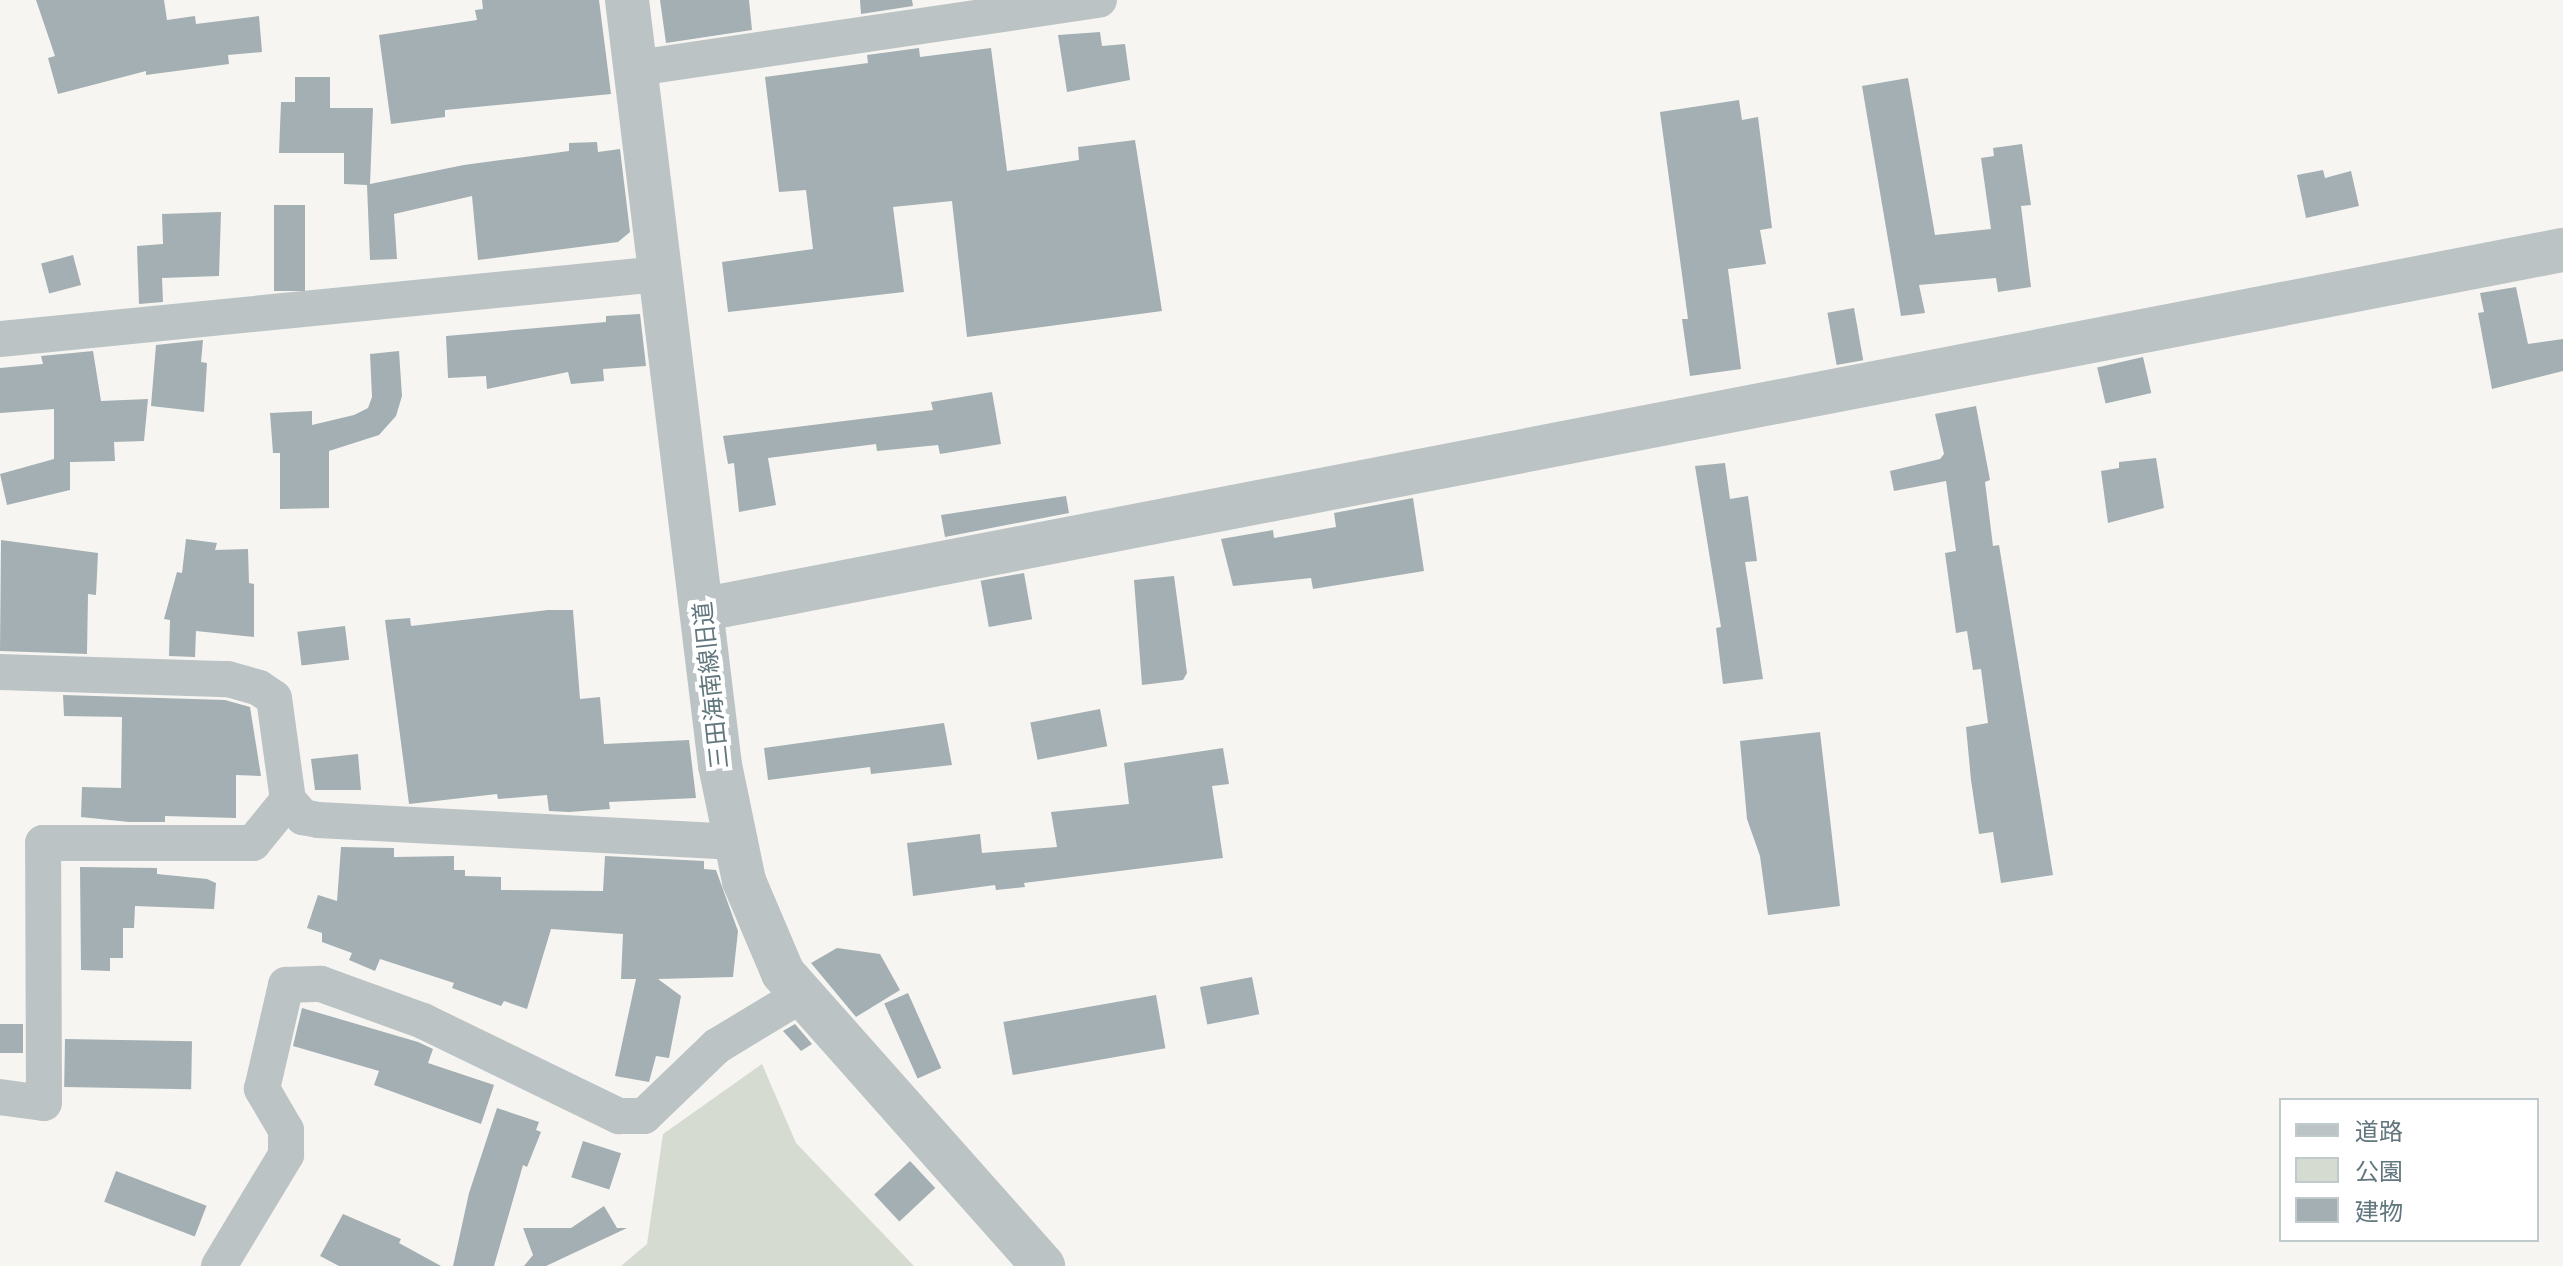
<!DOCTYPE html>
<html>
<head>
<meta charset="utf-8">
<style>
  body { margin:0 }
  #map { position:relative; width:2563px; height:1266px; overflow:hidden; background:#f6f5f2; font-family:"Alegreya Sans","Noto Sans JP",sans-serif }
  div>[style] { position:absolute }
  .green>* { inset:0; background:#d6dbd1 }
  .building>* { inset:0; background:#a3afb2; transform-origin:0 0 }
  .minor>* { height:36px; margin:-18px; padding:0 18px; transform-origin:18px; border-radius:18px; background:#bcc3c5 }
  .tertiary>* { height:44px; margin:-22px; padding:0 22px; transform-origin:22px; border-radius:22px; background:#bcc3c5 }
  span { translate:-50% -50%; white-space:nowrap; text-align:center; line-height:1.15; -webkit-text-stroke:8px #fff; paint-order:stroke }
  .street-label { font-size:24px; color:#61777d }
  .legend { position:absolute; left:2279px; top:1098px; width:260px; height:144px; box-sizing:border-box; background:#fff; border:2px solid #c0c9cb; margin:0; padding:10px 14px; list-style:none; font-size:24px; color:#61777d }
  .legend li { display:flex; align-items:center; gap:16px; height:40px }
  .legend b { width:40px; border:2px solid #c0c9cb }
</style>
</head>
<body>
<div id="map">
  <div class="green">
    <i style="clip-path:polygon(762px 1064px,796px 1143px,914px 1266px,621px 1266px,647px 1244px,663px 1134px)"></i>
  </div>
  <div class="building">
    <i style="clip-path:polygon(36px 0,164px 0,167px 20px,195px 16px,196px 24px,259px 16px,262px 52px,228px 55px,229px 64px,146px 75px,146px 71px,58px 94px,48px 58px,55px 56px)"></i>
    <i style="clip-path:polygon(482px 0,599px 0,611px 94px,445px 110px,445px 117px,391px 124px,379px 35px,477px 20px,475px 10px,483px 9px)"></i>
    <i style="clip-path:polygon(660px 0,749px 0,752px 30px,666px 43px)"></i>
    <i style="clip-path:polygon(860px 0,912px 0,913px 6px,861px 14px)"></i>
    <i style="clip-path:polygon(1100px 32px,1102px 46px,1125px 44px,1130px 80px,1067px 92px,1058px 35px)"></i>
    <i style="clip-path:polygon(919px 48px,920px 57px,991px 48px,1007px 171px,1079px 160px,1078px 147px,1135px 140px,1162px 311px,967px 337px,952px 201px,893px 207px,904px 292px,728px 312px,722px 262px,813px 249px,806px 190px,779px 192px,765px 77px,868px 63px,867px 55px)"></i>
    <i style="clip-path:polygon(295px 77px,330px 77px,330px 108px,373px 108px,370px 184px,464px 165px,569px 151px,569px 143px,597px 142px,598px 152px,620px 149px,630px 232px,618px 242px,478px 260px,472px 196px,394px 214px,397px 259px,370px 260px,367px 185px,344px 184px,344px 153px,279px 153px,281px 102px,295px 102px)"></i>
    <i style="clip-path:polygon(1908px 78px,1935px 235px,1991px 229px,1981px 158px,1994px 156px,1993px 148px,2022px 144px,2031px 205px,2021px 206px,2031px 287px,1998px 292px,1996px 278px,1919px 285px,1925px 313px,1901px 316px,1862px 86px)"></i>
    <i style="clip-path:polygon(1739px 100px,1742px 120px,1758px 117px,1772px 228px,1760px 230px,1766px 264px,1728px 269px,1741px 369px,1690px 376px,1682px 319px,1688px 319px,1660px 112px)"></i>
    <i style="clip-path:polygon(2323px 170px,2325px 178px,2351px 171px,2359px 206px,2306px 218px,2297px 175px)"></i>
    <i style="left:274px;top:205px;width:31px;height:86px"></i>
    <i style="clip-path:polygon(221px 212px,219px 276px,162px 278px,163px 302px,139px 304px,137px 246px,163px 244px,162px 214px)"></i>
    <i style="left:73px;top:255px;width:31px;height:33px;rotate:75deg"></i>
    <i style="clip-path:polygon(2516px 287px,2528px 344px,2563px 339px,2563px 371px,2492px 389px,2478px 313px,2484px 312px,2480px 293px)"></i>
    <i style="left:1854px;top:308px;width:53px;height:27px;rotate:80deg"></i>
    <i style="clip-path:polygon(640px 314px,646px 366px,603px 369px,604px 381px,571px 384px,568px 372px,487px 389px,486px 376px,448px 378px,446px 336px,606px 322px,606px 316px)"></i>
    <i style="clip-path:polygon(203px 340px,201px 362px,207px 363px,204px 412px,151px 406px,156px 345px)"></i>
    <i style="clip-path:polygon(93px 351px,101px 401px,148px 399px,144px 441px,114px 442px,115px 461px,70px 462px,70px 490px,7px 505px,0 474px,54px 459px,54px 409px,0 413px,0 368px,43px 364px,41px 356px)"></i>
    <i style="clip-path:polygon(399px 351px,402px 396px,396px 416px,379px 435px,329px 451px,329px 508px,280px 509px,280px 453px,273px 453px,270px 413px,312px 411px,312px 425px,354px 415px,368px 408px,372px 397px,370px 354px)"></i>
    <i style="left:2143px;top:357px;width:37px;height:47px;rotate:77deg"></i>
    <i style="clip-path:polygon(992px 392px,1001px 444px,940px 454px,938px 445px,877px 451px,876px 444px,768px 458px,776px 505px,739px 512px,734px 463px,728px 464px,723px 436px,933px 410px,931px 402px)"></i>
    <i style="clip-path:polygon(1976px 406px,1990px 480px,1985px 482px,1993px 546px,1999px 545px,2053px 875px,2001px 883px,1993px 832px,1979px 834px,1971px 780px,1966px 727px,1988px 723px,1981px 669px,1973px 670px,1967px 631px,1956px 633px,1945px 553px,1956px 551px,1946px 481px,1894px 491px,1890px 471px,1940px 459px,1944px 454px,1935px 414px)"></i>
    <i style="clip-path:polygon(2156px 458px,2164px 508px,2108px 523px,2101px 471px,2119px 468px,2119px 462px)"></i>
    <i style="clip-path:polygon(1725px 463px,1730px 499px,1748px 496px,1757px 561px,1745px 562px,1763px 679px,1723px 684px,1716px 628px,1721px 627px,1695px 466px)"></i>
    <i style="clip-path:polygon(1066px 496px,1069px 513px,945px 537px,941px 515px)"></i>
    <i style="clip-path:polygon(1413px 498px,1424px 571px,1313px 589px,1311px 578px,1233px 586px,1221px 539px,1273px 530px,1274px 538px,1336px 527px,1334px 513px)"></i>
    <i style="clip-path:polygon(186px 539px,217px 543px,215px 550px,248px 549px,249px 583px,254px 584px,254px 637px,196px 631px,195px 657px,169px 656px,170px 620px,164px 619px,177px 572px,182px 573px)"></i>
    <i style="clip-path:polygon(1px 540px,98px 553px,96px 595px,88px 594px,87px 654px,0 651px)"></i>
    <i style="left:1024px;top:573px;width:47px;height:44px;rotate:80deg"></i>
    <i style="clip-path:polygon(1174px 576px,1187px 673px,1183px 680px,1142px 685px,1134px 580px)"></i>
    <i style="clip-path:polygon(548px 610px,573px 610px,580px 699px,600px 697px,604px 744px,689px 740px,696px 798px,609px 802px,610px 809px,569px 812px,549px 811px,547px 795px,498px 799px,497px 794px,409px 804px,385px 620px,410px 618px,411px 626px)"></i>
    <i style="left:345px;top:626px;width:34px;height:48px;rotate:83deg"></i>
    <i style="clip-path:polygon(63px 695px,225px 700px,250px 707px,261px 776px,236px 775px,236px 818px,165px 816px,165px 822px,129px 822px,81px 817px,82px 787px,121px 788px,122px 717px,64px 716px)"></i>
    <i style="left:1100px;top:709px;width:38px;height:71px;rotate:79deg"></i>
    <i style="clip-path:polygon(944px 723px,952px 765px,871px 774px,870px 767px,768px 780px,764px 748px)"></i>
    <i style="clip-path:polygon(1820px 732px,1840px 906px,1768px 915px,1760px 856px,1747px 819px,1740px 741px)"></i>
    <i style="clip-path:polygon(1223px 748px,1229px 784px,1212px 786px,1223px 858px,1024px 883px,1025px 887px,996px 890px,995px 885px,913px 896px,907px 843px,980px 834px,982px 853px,1057px 847px,1051px 812px,1129px 804px,1124px 763px)"></i>
    <i style="clip-path:polygon(358px 754px,361px 790px,315px 790px,311px 759px)"></i>
    <i style="clip-path:polygon(341px 847px,394px 848px,394px 857px,454px 856px,454px 870px,465px 870px,465px 876px,501px 877px,501px 890px,603px 891px,605px 856px,704px 861px,704px 869px,716px 870px,738px 931px,733px 977px,658px 979px,681px 996px,669px 1058px,656px 1056px,649px 1082px,615px 1076px,636px 979px,621px 979px,623px 934px,551px 929px,527px 1009px,504px 1001px,501px 1006px,452px 988px,454px 983px,380px 959px,375px 971px,349px 960px,352px 953px,322px 942px,322px 933px,307px 928px,318px 895px,337px 901px)"></i>
    <i style="clip-path:polygon(80px 867px,157px 868px,157px 874px,207px 879px,216px 883px,214px 909px,135px 906px,134px 928px,123px 928px,123px 958px,110px 958px,110px 971px,81px 970px)"></i>
    <i style="clip-path:polygon(837px 948px,880px 954px,900px 990px,856px 1017px,811px 963px)"></i>
    <i style="left:1252px;top:977px;width:38px;height:53px;rotate:79deg"></i>
    <i style="left:908px;top:993px;width:82px;height:26px;rotate:66deg"></i>
    <i style="left:1156px;top:995px;width:54px;height:155px;rotate:80deg"></i>
    <i style="clip-path:polygon(302px 1008px,418px 1042px,433px 1049px,428px 1063px,494px 1085px,481px 1124px,374px 1085px,379px 1071px,293px 1046px)"></i>
    <i style="left:23px;top:1024px;width:29px;height:23px;rotate:90deg"></i>
    <i style="clip-path:polygon(795px 1024px,812px 1044px,801px 1051px,783px 1031px)"></i>
    <i style="left:65px;top:1039px;width:127px;height:48px;rotate:1deg"></i>
    <i style="clip-path:polygon(497px 1108px,539px 1122px,536px 1130px,541px 1132px,527px 1167px,523px 1165px,494px 1266px,453px 1266px,469px 1193px)"></i>
    <i style="left:583px;top:1141px;width:40px;height:38px;rotate:18deg"></i>
    <i style="left:910px;top:1161px;width:37px;height:49px;rotate:47deg"></i>
    <i style="left:116px;top:1171px;width:97px;height:33px;rotate:21deg"></i>
    <i style="clip-path:polygon(604px 1206px,617px 1228px,627px 1228px,546px 1266px,524px 1266px,533px 1255px,523px 1228px,571px 1228px)"></i>
    <i style="clip-path:polygon(343px 1214px,401px 1239px,399px 1243px,441px 1266px,339px 1266px,320px 1256px)"></i>
  </div>
  <div class="minor">
    <i style="left:637px;top:68px;width:467px;rotate:-8.4deg"></i>
    <i style="left:0;top:339px;width:661px;rotate:-5.64deg"></i>
    <i style="left:0;top:672px;width:228px;rotate:1.8deg"></i>
    <i style="left:228px;top:679px;width:32px;rotate:16deg"></i>
    <i style="left:259px;top:688px;width:18px;rotate:34deg"></i>
    <i style="left:274px;top:698px;width:103px;rotate:82.2deg"></i>
    <i style="left:288px;top:800px;width:23px;rotate:49deg"></i>
    <i style="left:303px;top:817px;width:15px;rotate:11deg"></i>
    <i style="left:318px;top:820px;width:419px;rotate:3deg"></i>
    <i style="left:0;top:1097px;width:44px;rotate:7.8deg"></i>
    <i style="left:44px;top:1103px;width:260px;rotate:-90.2deg"></i>
    <i style="left:43px;top:843px;width:210px"></i>
    <i style="left:253px;top:843px;width:55px;rotate:-50.9deg"></i>
    <i style="left:219px;top:1266px;width:130px;rotate:-58.9deg"></i>
    <i style="left:286px;top:1155px;width:25px;rotate:-90deg"></i>
    <i style="left:286px;top:1130px;width:48px;rotate:-120.3deg"></i>
    <i style="left:262px;top:1089px;width:107px;rotate:-77deg"></i>
    <i style="left:286px;top:985px;width:35px;rotate:-2deg"></i>
    <i style="left:321px;top:984px;width:109px;rotate:19.9deg"></i>
    <i style="left:423px;top:1021px;width:218px;rotate:25.9deg"></i>
    <i style="left:619px;top:1116px;width:25px"></i>
    <i style="left:644px;top:1116px;width:101px;rotate:-43.8deg"></i>
    <i style="left:717px;top:1046px;width:100px;rotate:-31.2deg"></i>
  </div>
  <div class="tertiary">
    <i style="left:627px;top:0;width:771px;rotate:83.07deg"></i>
    <i style="left:720px;top:765px;width:118px;rotate:78.3deg"></i>
    <i style="left:744px;top:881px;width:100px;rotate:67deg"></i>
    <i style="left:783px;top:973px;width:392px;rotate:48.4deg"></i>
    <i style="left:705px;top:609px;width:1892px;rotate:-10.94deg"></i>
  </div>
  <div class="street-label">
    <span style="left:713px;top:685px;rotate:-96deg">三田海南線旧道</span>
  </div>
  <ul class="legend">
  <li><b style="height:10px;background:#bcc3c5"></b>道路</li>
  <li><b style="height:22px;background:#d6dbd1"></b>公園</li>
  <li><b style="height:22px;background:#a3afb2"></b>建物</li>
  </ul>
</div>
</body>
</html>
